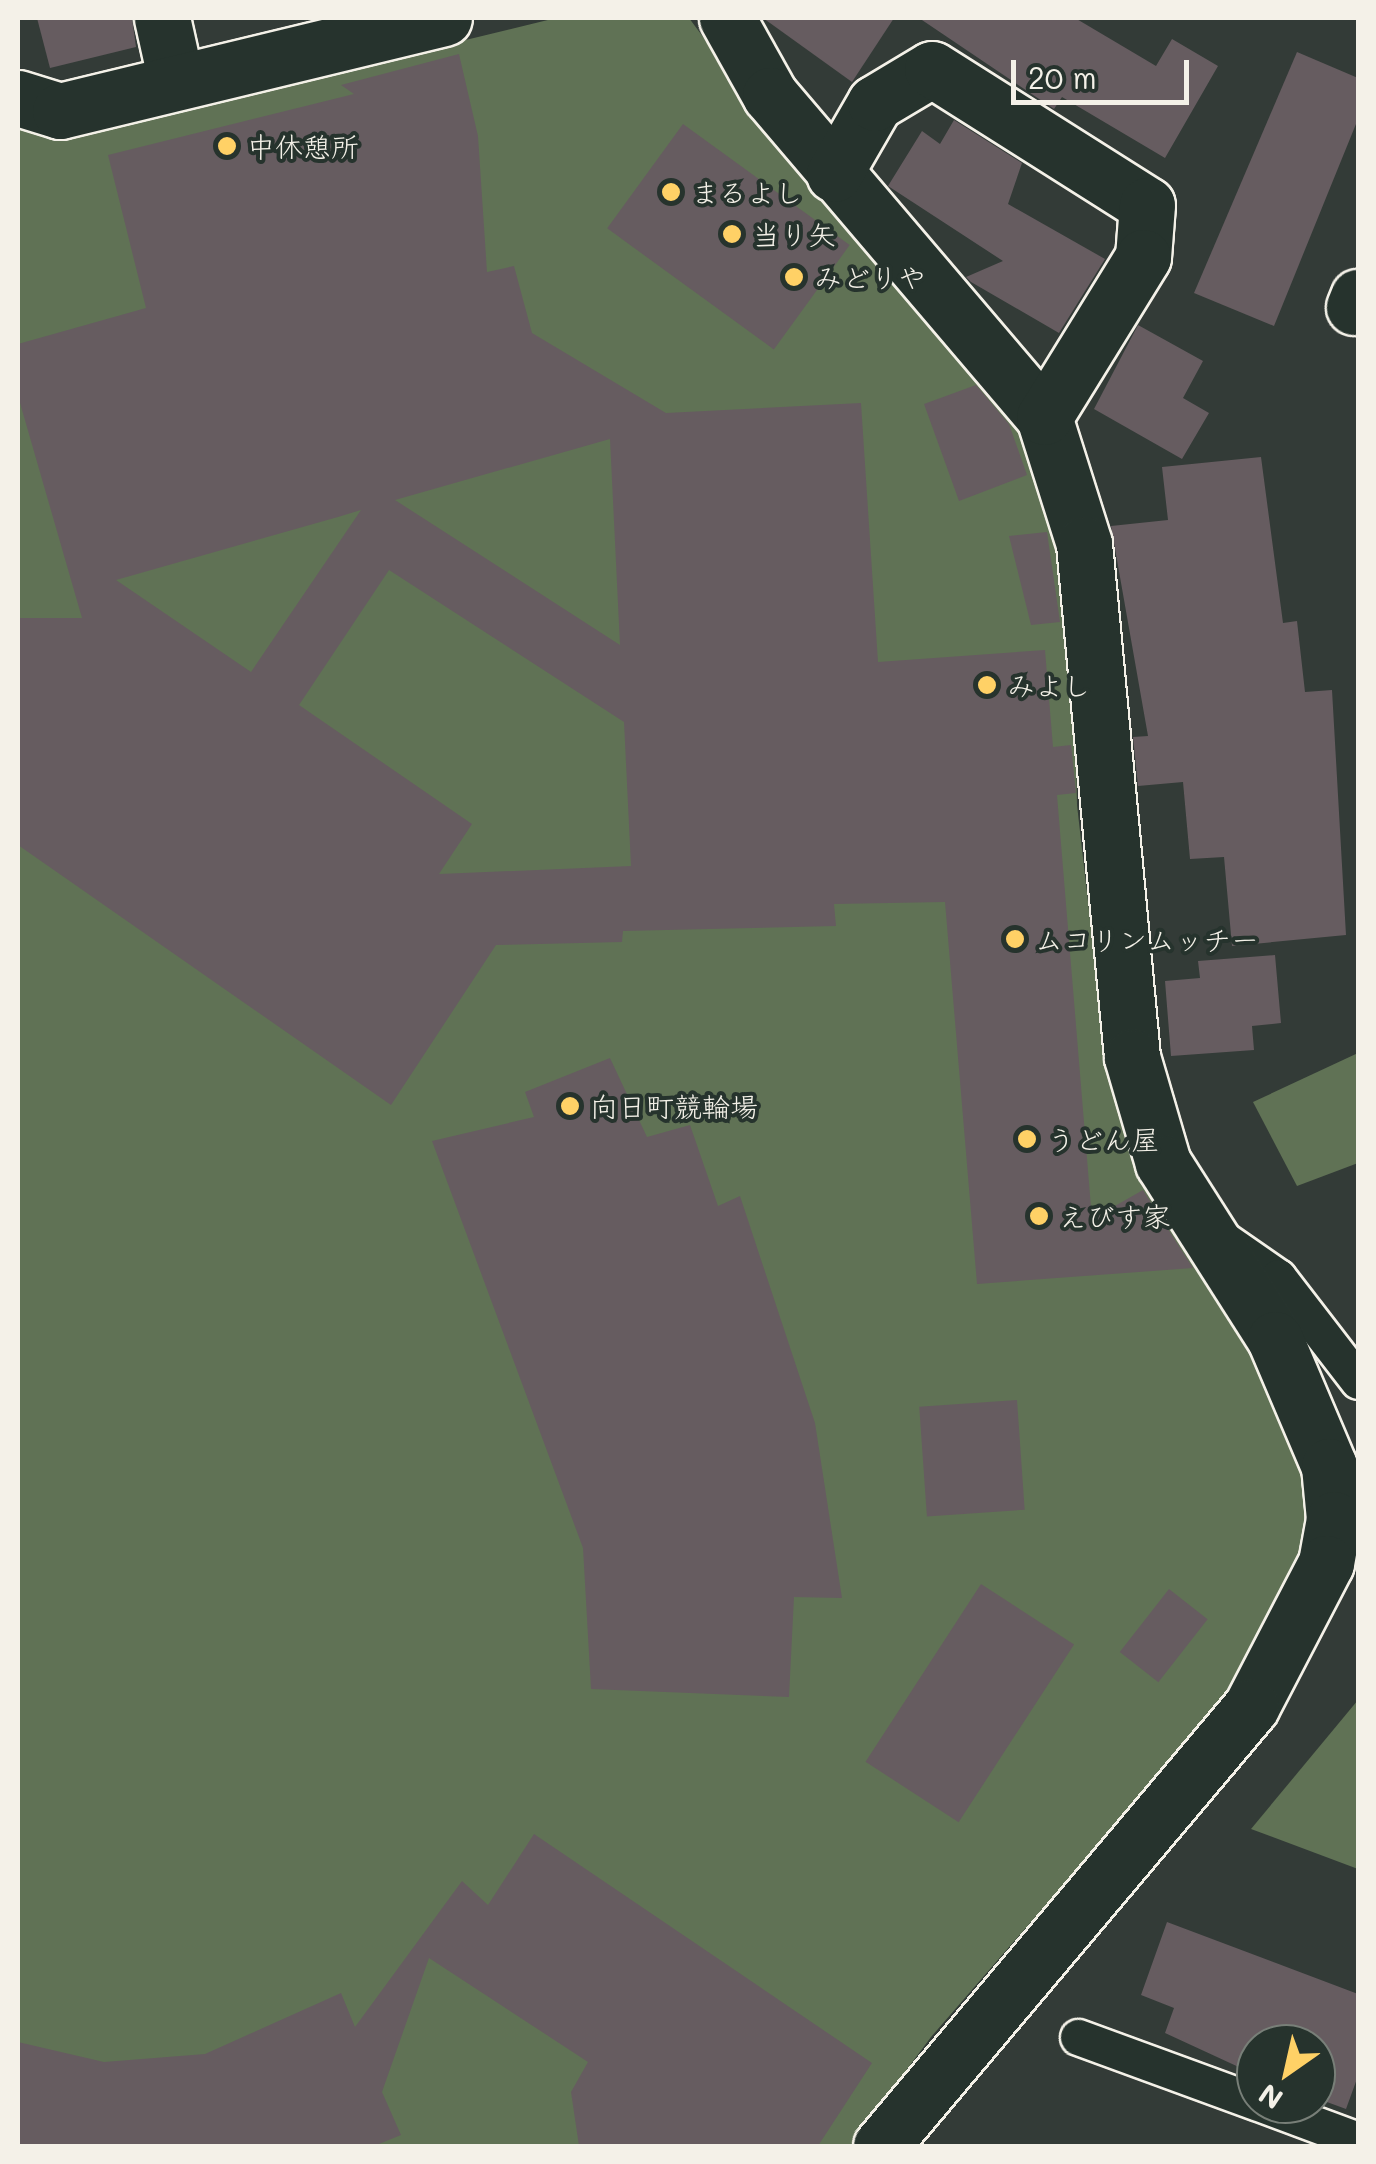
<!DOCTYPE html>
<html>
<head>
<meta charset="utf-8">
<style>
  body { margin:0 }
  #map { position:relative; width:1376px; height:2164px; overflow:hidden; background:#333b37; font-family:Mali,"Klee One",sans-serif }
  div>[style] { position:absolute }
  .green>* { inset:0; background:#607255 }
  .building>* { inset:0; background:#665c60; transform-origin:0 0 }
  .roads { filter:drop-shadow(2px 0 #f4f1e8) drop-shadow(-2px 0 #f4f1e8) drop-shadow(0 2px #f4f1e8) drop-shadow(0 -2px #f4f1e8) }
  .lane>* { height:35px; margin:-17.5px; padding:0 17.5px; transform-origin:17.5px; border-radius:17.5px; background:#26332d }
  .street>* { height:55px; margin:-27.5px; padding:0 27.5px; transform-origin:27.5px; border-radius:27.5px; background:#26332d }
  .dots>* { width:28px; height:28px; translate:-50% -50%; box-sizing:border-box; border:5px solid #26332d; border-radius:50% }
  span { translate:-50% -50%; white-space:nowrap; text-align:center; line-height:1.15; -webkit-text-stroke:8px #26332d; paint-order:stroke }
  .poi-label { font-size:28px; color:#f4f1e8 }
  .left { translate:0 -50%; text-align:left }
  .frame { position:absolute; inset:0; border:20px solid #f4f1e8; pointer-events:none }
  .north { position:absolute; left:1236px; top:2024px; width:100px; height:100px; box-sizing:border-box; background:#26332d; border:2px solid #787f78; border-radius:50%; rotate:214deg; font-size:28px; font-weight:700; line-height:40px; text-align:center; color:#f4f1e8 }
  .north::after { content:''; display:block; margin:auto; width:35px; height:45px; background:#ffd166; clip-path:polygon(50% 0,100% 100%,50% 72%,0 100%) }
  .scale { position:absolute; left:1011px; top:60px; width:178px; height:45px; box-sizing:border-box; border:5px solid #f4f1e8; border-top:0; padding-left:12px; font-size:30px; line-height:35px; white-space:nowrap; color:#f4f1e8; -webkit-text-stroke:8px #26332d; paint-order:stroke }
</style>
</head>
<body>
<div id="map">
  <div class="green">
    <i style="clip-path:polygon(556px 18px,689px 18px,767px 123px,1021px 410px,1057px 516px,1074px 640px,1077px 805px,1107px 1069px,1307px 1470px,1306px 1539px,1229px 1694px,931px 2037px,850px 2146px,18px 2146px,18px 127px,65px 137px)"></i>
    <i style="clip-path:polygon(1358px 1053px,1358px 1163px,1297px 1186px,1253px 1102px)"></i>
    <i style="clip-path:polygon(1358px 1700px,1358px 1869px,1251px 1829px)"></i>
  </div>
  <div class="building">
    <i style="clip-path:polygon(37px 18px,132px 18px,136px 47px,50px 68px)"></i>
    <i style="clip-path:polygon(763px 18px,894px 18px,852px 82px)"></i>
    <i style="clip-path:polygon(919px 18px,1075px 18px,1156px 66px,1172px 39px,1218px 66px,1165px 158px,1062px 97px,1054px 109px)"></i>
    <i style="clip-path:polygon(1297px 52px,1358px 78px,1358px 119px,1274px 326px,1194px 293px)"></i>
    <i style="clip-path:polygon(evenodd,459px 54px,478px 136px,487px 272px,514px 266px,532px 333px,666px 413px,861px 403px,878px 662px,1045px 650px,1053px 747px,1071px 745px,1076px 793px,1057px 795px,1092px 1219px,1143px 1190px,1193px 1268px,977px 1284px,945px 902px,834px 904px,836px 926px,623px 931px,622px 942px,496px 945px,391px 1105px,18px 845px,18px 618px,82px 618px,18px 396px,18px 344px,146px 308px,108px 155px,354px 94px,341px 85px,459px 54px,610px 439px,620px 645px,395px 500px,610px 439px,459px 54px,361px 510px,251px 672px,116px 580px,338px 517px,361px 510px,459px 54px,389px 570px,624px 722px,631px 866px,439px 874px,472px 824px,299px 705px,389px 570px)"></i>
    <i style="clip-path:polygon(954px 120px,1022px 163px,1008px 204px,1105px 259px,1059px 333px,971px 282px,966px 277px,1003px 261px,888px 186px,922px 131px,940px 144px)"></i>
    <i style="left:683px;top:124px;width:206px;height:129px;rotate:36deg"></i>
    <i style="clip-path:polygon(1138px 325px,1203px 361px,1183px 398px,1209px 413px,1182px 459px,1094px 409px)"></i>
    <i style="clip-path:polygon(976px 385px,1009px 424px,1027px 475px,959px 501px,924px 404px)"></i>
    <i style="clip-path:polygon(1261px 457px,1283px 623px,1297px 621px,1305px 692px,1332px 690px,1346px 935px,1232px 946px,1224px 857px,1190px 859px,1183px 782px,1138px 786px,1133px 737px,1148px 736px,1111px 526px,1168px 520px,1162px 467px)"></i>
    <i style="clip-path:polygon(1047px 532px,1060px 622px,1031px 625px,1009px 536px)"></i>
    <i style="clip-path:polygon(1275px 955px,1281px 1023px,1252px 1026px,1254px 1050px,1171px 1056px,1165px 981px,1200px 978px,1198px 961px)"></i>
    <i style="clip-path:polygon(610px 1058px,647px 1137px,690px 1125px,718px 1206px,740px 1196px,815px 1423px,842px 1598px,794px 1597px,789px 1697px,591px 1689px,583px 1548px,432px 1141px,534px 1117px,525px 1092px)"></i>
    <i style="left:1017px;top:1400px;width:110px;height:98px;rotate:86deg"></i>
    <i style="left:981px;top:1584px;width:111px;height:212px;rotate:33deg"></i>
    <i style="left:1169px;top:1589px;width:49px;height:80px;rotate:38deg"></i>
    <i style="clip-path:polygon(534px 1834px,872px 2063px,818px 2146px,579px 2146px,571px 2092px,588px 2062px,429px 1958px,382px 2092px,401px 2135px,374px 2146px,18px 2146px,18px 2042px,104px 2062px,205px 2054px,341px 1993px,355px 2027px,462px 1881px,488px 1905px)"></i>
    <i style="clip-path:polygon(1167px 1922px,1358px 1994px,1358px 2076px,1346px 2109px,1316px 2098px,1316px 2044px,1256px 2044px,1256px 2075px,1165px 2033px,1174px 2008px,1141px 1995px)"></i>
  </div>
  <div class="roads">
    <div class="lane">
      <i style="left:1223px;top:1239px;width:67px;rotate:34.6deg"></i>
      <i style="left:1278px;top:1277px;width:131px;rotate:52.4deg"></i>
      <i style="left:1078px;top:2037px;width:189px;rotate:20.1deg"></i>
      <i style="left:1261px;top:2104px;width:103px;rotate:20.4deg"></i>
    </div>
    <div class="street">
      <i style="left:162px;top:18px;width:65px;rotate:77.5deg"></i>
      <i style="left:727px;top:18px;width:88px;rotate:60.8deg"></i>
      <i style="left:770px;top:95px;width:423px;rotate:49.6deg"></i>
      <i style="left:1044px;top:417px;width:133px;rotate:72.5deg"></i>
      <i style="left:1084px;top:544px;width:515px;rotate:84.65deg"></i>
      <i style="left:1132px;top:1057px;width:110px;rotate:73.7deg"></i>
      <i style="left:1163px;top:1163px;width:209px;rotate:57.5deg"></i>
      <i style="left:1275px;top:1339px;width:138px;rotate:67deg"></i>
      <i style="left:1329px;top:1466px;width:53px;rotate:84.6deg"></i>
      <i style="left:1334px;top:1519px;width:45px;rotate:100.3deg"></i>
      <i style="left:1326px;top:1563px;width:162px;rotate:117.5deg"></i>
      <i style="left:1251px;top:1707px;width:574px;rotate:130.13deg"></i>
      <i style="left:18px;top:98px;width:44px;rotate:17.2deg"></i>
      <i style="left:60px;top:111px;width:395px;rotate:-13.6deg"></i>
      <i style="left:834px;top:174px;width:82px;rotate:-60deg"></i>
      <i style="left:875px;top:103px;width:66px;rotate:-30.8deg"></i>
      <i style="left:932px;top:69px;width:254px;rotate:32.3deg"></i>
      <i style="left:1147px;top:205px;width:52px;rotate:94.4deg"></i>
      <i style="left:1143px;top:257px;width:188px;rotate:121.7deg"></i>
      <i style="left:1354px;top:307px;width:11px;rotate:-68deg"></i>
    </div>
  </div>
  <div class="dots">
    <i style="left:227px;top:146px;background:#ffd166"></i>
    <i style="left:671px;top:192px;background:#ffd166"></i>
    <i style="left:732px;top:234px;background:#ffd166"></i>
    <i style="left:794px;top:277px;background:#ffd166"></i>
    <i style="left:987px;top:685px;background:#ffd166"></i>
    <i style="left:1015px;top:939px;background:#ffd166"></i>
    <i style="left:570px;top:1106px;background:#ffd166"></i>
    <i style="left:1027px;top:1139px;background:#ffd166"></i>
    <i style="left:1039px;top:1216px;background:#ffd166"></i>
  </div>
  <div class="poi-label">
    <span class="left" style="left:247px;top:146px">中休憩所</span>
    <span class="left" style="left:691px;top:192px">まるよし</span>
    <span class="left" style="left:752px;top:234px">当り矢</span>
    <span class="left" style="left:814px;top:277px">みどりや</span>
    <span class="left" style="left:1007px;top:685px">みよし</span>
    <span class="left" style="left:1035px;top:939px">ムコリンムッチー</span>
    <span class="left" style="left:590px;top:1106px">向日町競輪場</span>
    <span class="left" style="left:1047px;top:1139px">うどん屋</span>
    <span class="left" style="left:1059px;top:1216px">えびす家</span>
  </div>
  <div class="frame"></div>
  <div class="north">N</div>
  <div class="scale">20 m</div>
</div>
</body>
</html>
